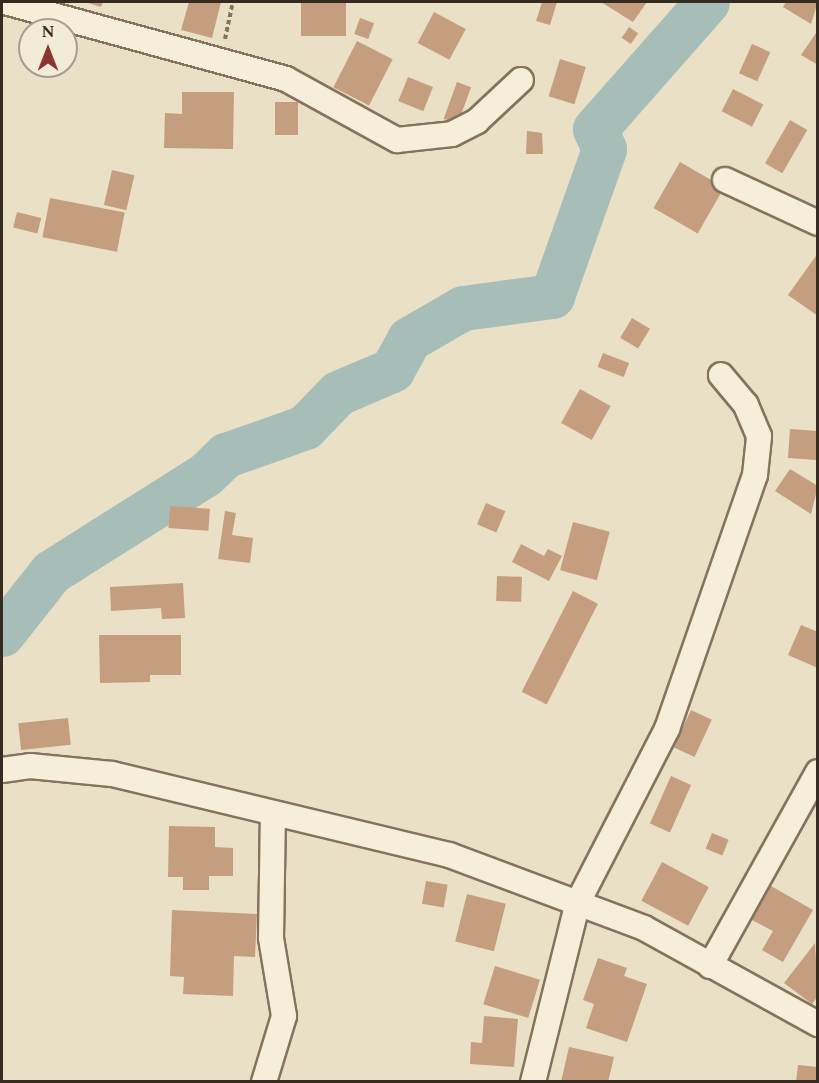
<!DOCTYPE html>
<html>
<head>
<meta charset="utf-8">
<style>
  body { margin:0 }
  #map { position:relative; width:819px; height:1083px; overflow:hidden; background:#eae0c6; font-family:Spectral,serif }
  div>[style] { position:absolute }
  .river>* { height:45px; margin:-22.5px; padding:0 22.5px; transform-origin:22.5px; border-radius:22.5px; background:#a7beb8 }
  .building>* { inset:0; background:#c59e7f; transform-origin:0 0 }
  .path>* { height:4px; margin-top:-2px; transform-origin:0; background:repeating-linear-gradient(90deg,#84735d 0 4.5px,transparent 0 7.5px) }
  .roads { filter:drop-shadow(2px 0 #84735d) drop-shadow(-2px 0 #84735d) drop-shadow(0 2px #84735d) drop-shadow(0 -2px #84735d) }
  .street>* { height:24px; margin:-12px; padding:0 12px; transform-origin:12px; border-radius:12px; background:#f6eed8 }
  span { translate:-50% -50%; white-space:nowrap; text-align:center; line-height:1.15; -webkit-text-stroke:5px #f2ebd5; paint-order:stroke }
  .frame { position:absolute; inset:0; border:3px solid #352b20; pointer-events:none }
  .north { position:absolute; left:18px; top:18px; width:60px; height:60px; box-sizing:border-box; background:#f2ebd5; border:2px solid #a69e8d; border-radius:50%; rotate:0deg; font-size:16px; font-weight:700; line-height:24px; text-align:center; color:#352b20 }
  .north::after { content:''; display:block; margin:auto; width:21px; height:27px; background:#8e3432; clip-path:polygon(50% 0,100% 100%,50% 72%,0 100%) }
</style>
</head>
<body>
<div id="map">
  <div class="river">
    <i style="left:2px;top:634px;width:79px;rotate:-51.7deg"></i>
    <i style="left:51px;top:572px;width:183px;rotate:-32.3deg"></i>
    <i style="left:206px;top:474px;width:28px;rotate:-44deg"></i>
    <i style="left:226px;top:455px;width:84px;rotate:-19.5deg"></i>
    <i style="left:305px;top:427px;width:47px;rotate:-45.9deg"></i>
    <i style="left:338px;top:393px;width:59px;rotate:-23.1deg"></i>
    <i style="left:392px;top:370px;width:35px;rotate:-61deg"></i>
    <i style="left:409px;top:339px;width:62px;rotate:-29.9deg"></i>
    <i style="left:463px;top:308px;width:90px;rotate:-7.7deg"></i>
    <i style="left:552px;top:296px;width:156px;rotate:-70.5deg"></i>
    <i style="left:604px;top:149px;width:22px;rotate:-114deg"></i>
    <i style="left:595px;top:129px;width:169px;rotate:-48.6deg"></i>
  </div>
  <div class="building">
    <i style="clip-path:polygon(85px 2px,103px 2px,101px 7px)"></i>
    <i style="clip-path:polygon(189px 2px,221px 2px,212px 38px,181px 30px)"></i>
    <i style="left:301px;top:2px;width:45px;height:34px"></i>
    <i style="clip-path:polygon(542px 2px,557px 2px,550px 25px,536px 21px)"></i>
    <i style="clip-path:polygon(601px 2px,647px 2px,633px 22px)"></i>
    <i style="clip-path:polygon(786px 2px,818px 2px,811px 24px,783px 7px)"></i>
    <i style="left:434px;top:12px;width:36px;height:35px;rotate:28deg"></i>
    <i style="left:360px;top:18px;width:15px;height:17px;rotate:20deg"></i>
    <i style="left:629px;top:27px;width:11px;height:13px;rotate:34deg"></i>
    <i style="clip-path:polygon(818px 30px,818px 65px,801px 55px)"></i>
    <i style="left:357px;top:41px;width:40px;height:52px;rotate:27deg"></i>
    <i style="left:752px;top:44px;width:20px;height:32px;rotate:24deg"></i>
    <i style="left:560px;top:59px;width:27px;height:39px;rotate:17deg"></i>
    <i style="left:408px;top:77px;width:27px;height:26px;rotate:22deg"></i>
    <i style="left:457px;top:82px;width:15px;height:39px;rotate:20deg"></i>
    <i style="left:733px;top:89px;width:34px;height:25px;rotate:27deg"></i>
    <i style="clip-path:polygon(182px 92px,234px 92px,233px 149px,164px 148px,165px 113px,182px 114px)"></i>
    <i style="left:275px;top:102px;width:23px;height:33px"></i>
    <i style="left:790px;top:120px;width:20px;height:50px;rotate:30deg"></i>
    <i style="clip-path:polygon(527px 131px,542px 133px,543px 154px,526px 154px)"></i>
    <i style="left:680px;top:162px;width:51px;height:53px;rotate:30deg"></i>
    <i style="left:112px;top:170px;width:23px;height:36px;rotate:13deg"></i>
    <i style="left:50px;top:198px;width:76px;height:40px;rotate:11deg"></i>
    <i style="left:17px;top:212px;width:25px;height:16px;rotate:14deg"></i>
    <i style="clip-path:polygon(818px 253px,818px 316px,788px 295px)"></i>
    <i style="left:632px;top:318px;width:21px;height:23px;rotate:31deg"></i>
    <i style="left:603px;top:353px;width:28px;height:15px;rotate:21deg"></i>
    <i style="left:580px;top:389px;width:35px;height:39px;rotate:29deg"></i>
    <i style="left:790px;top:429px;width:28px;height:29px;rotate:4deg"></i>
    <i style="clip-path:polygon(790px 469px,818px 486px,811px 514px,775px 491px)"></i>
    <i style="left:486px;top:503px;width:21px;height:23px;rotate:23deg"></i>
    <i style="left:170px;top:506px;width:40px;height:22px;rotate:4deg"></i>
    <i style="clip-path:polygon(225px 511px,236px 513px,232px 535px,253px 538px,250px 563px,218px 559px)"></i>
    <i style="left:573px;top:522px;width:38px;height:50px;rotate:15deg"></i>
    <i style="clip-path:polygon(521px 544px,544px 556px,548px 549px,562px 556px,549px 581px,512px 562px)"></i>
    <i style="left:497px;top:576px;width:25px;height:25px;rotate:2deg"></i>
    <i style="clip-path:polygon(183px 583px,185px 618px,162px 619px,161px 608px,111px 611px,110px 587px)"></i>
    <i style="left:573px;top:591px;width:28px;height:113px;rotate:27deg"></i>
    <i style="clip-path:polygon(801px 625px,818px 632px,818px 668px,788px 655px)"></i>
    <i style="clip-path:polygon(99px 635px,181px 635px,181px 675px,150px 675px,150px 682px,100px 683px)"></i>
    <i style="left:691px;top:710px;width:23px;height:41px;rotate:25deg"></i>
    <i style="left:68px;top:718px;width:27px;height:50px;rotate:84deg"></i>
    <i style="left:671px;top:776px;width:22px;height:52px;rotate:24deg"></i>
    <i style="clip-path:polygon(169px 826px,215px 827px,215px 847px,233px 848px,233px 876px,209px 876px,209px 890px,183px 890px,183px 877px,168px 877px)"></i>
    <i style="left:712px;top:833px;width:18px;height:17px;rotate:22deg"></i>
    <i style="left:662px;top:862px;width:53px;height:44px;rotate:28deg"></i>
    <i style="left:426px;top:881px;width:22px;height:23px;rotate:10deg"></i>
    <i style="clip-path:polygon(771px 886px,813px 910px,783px 962px,762px 950px,773px 931px,752px 920px)"></i>
    <i style="left:467px;top:894px;width:40px;height:49px;rotate:14deg"></i>
    <i style="clip-path:polygon(172px 910px,257px 914px,255px 957px,234px 956px,233px 996px,183px 994px,184px 977px,170px 976px)"></i>
    <i style="clip-path:polygon(815px 943px,818px 996px,812px 1004px,784px 983px)"></i>
    <i style="clip-path:polygon(598px 958px,627px 968px,624px 976px,647px 984px,627px 1042px,586px 1028px,594px 1004px,583px 1000px)"></i>
    <i style="left:495px;top:966px;width:47px;height:40px;rotate:17deg"></i>
    <i style="clip-path:polygon(484px 1016px,518px 1019px,514px 1067px,470px 1064px,471px 1042px,482px 1043px)"></i>
    <i style="clip-path:polygon(569px 1047px,614px 1057px,608px 1082px,561px 1082px)"></i>
    <i style="clip-path:polygon(798px 1065px,818px 1067px,818px 1082px,796px 1082px)"></i>
  </div>
  <div class="path">
    <i style="left:225px;top:39px;width:38px;rotate:-78deg"></i>
  </div>
  <div class="roads">
    <div class="street">
      <i style="left:5px;top:2px;width:291px;rotate:15.3deg"></i>
      <i style="left:286px;top:79px;width:127px;rotate:28.8deg"></i>
      <i style="left:397px;top:140px;width:55px;rotate:-6.2deg"></i>
      <i style="left:452px;top:134px;width:28px;rotate:-27deg"></i>
      <i style="left:477px;top:121px;width:60px;rotate:-43deg"></i>
      <i style="left:725px;top:180px;width:102px;rotate:24.8deg"></i>
      <i style="left:2px;top:770px;width:28px;rotate:-8deg"></i>
      <i style="left:30px;top:766px;width:82px;rotate:5.6deg"></i>
      <i style="left:112px;top:774px;width:347px;rotate:13.5deg"></i>
      <i style="left:449px;top:855px;width:208px;rotate:20.5deg"></i>
      <i style="left:644px;top:928px;width:199px;rotate:28.9deg"></i>
      <i style="left:710px;top:966px;width:222px;rotate:-60.9deg"></i>
      <i style="left:264px;top:1082px;width:69px;rotate:-73.1deg"></i>
      <i style="left:284px;top:1016px;width:79px;rotate:-99.5deg"></i>
      <i style="left:271px;top:938px;width:123px;rotate:-89.1deg"></i>
      <i style="left:533px;top:1082px;width:186px;rotate:-76deg"></i>
      <i style="left:578px;top:902px;width:195px;rotate:-62.8deg"></i>
      <i style="left:667px;top:729px;width:269px;rotate:-70.9deg"></i>
      <i style="left:755px;top:475px;width:39px;rotate:-84deg"></i>
      <i style="left:759px;top:436px;width:34px;rotate:-113deg"></i>
      <i style="left:746px;top:405px;width:39px;rotate:-130deg"></i>
    </div>
  </div>
  <div class="frame"></div>
  <div class="north">N</div>
</div>
</body>
</html>
